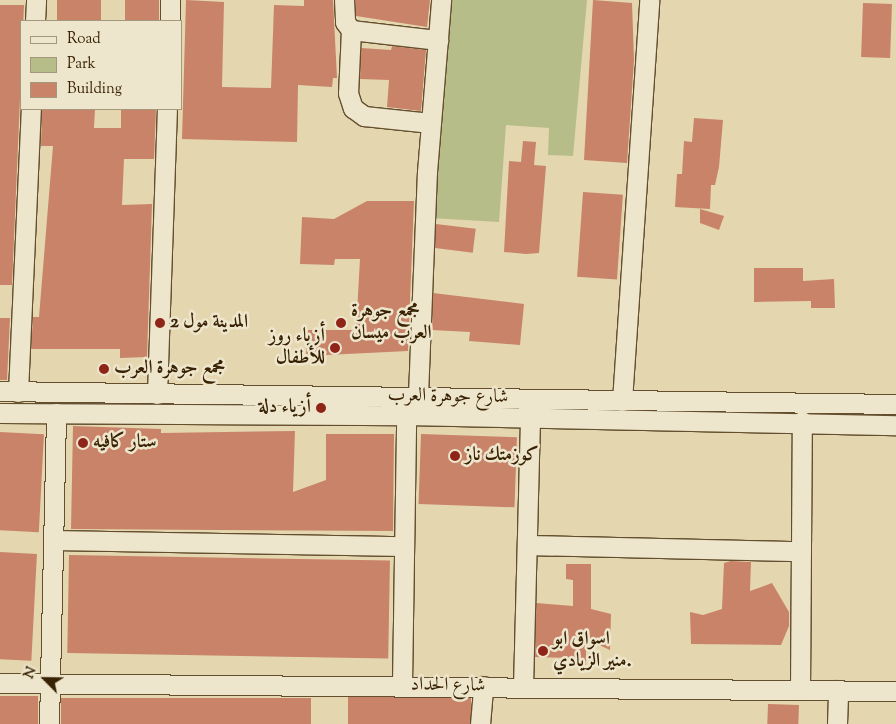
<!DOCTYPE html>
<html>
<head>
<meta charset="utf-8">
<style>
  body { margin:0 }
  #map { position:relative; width:896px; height:724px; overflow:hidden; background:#e4d7b0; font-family:"Sorts Mill Goudy",Amiri,serif }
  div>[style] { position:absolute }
  .green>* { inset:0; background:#b7bd89 }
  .building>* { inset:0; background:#c88369; transform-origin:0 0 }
  .roads { filter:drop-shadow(1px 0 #634f2e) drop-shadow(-1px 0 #634f2e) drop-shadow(0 1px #634f2e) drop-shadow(0 -1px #634f2e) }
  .minor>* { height:19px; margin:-9.5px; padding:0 9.5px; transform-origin:9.5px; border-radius:9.5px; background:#ede5cc }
  .dots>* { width:14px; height:14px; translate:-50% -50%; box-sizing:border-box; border:2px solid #ede5cc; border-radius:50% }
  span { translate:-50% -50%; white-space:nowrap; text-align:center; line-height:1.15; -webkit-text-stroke:5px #ede5cc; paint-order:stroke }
  .poi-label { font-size:19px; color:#382203; font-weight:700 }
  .left { translate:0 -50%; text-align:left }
  .right { translate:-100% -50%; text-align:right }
  .street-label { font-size:19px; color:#382203 }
  .legend { position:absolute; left:20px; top:20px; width:162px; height:90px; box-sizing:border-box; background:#ede5cc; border:1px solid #a5977c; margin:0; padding:6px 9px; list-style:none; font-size:15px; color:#382203 }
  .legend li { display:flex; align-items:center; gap:10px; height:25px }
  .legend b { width:25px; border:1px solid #a5977c }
  .north { position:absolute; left:20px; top:654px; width:50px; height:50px; -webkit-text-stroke:4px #ede5cc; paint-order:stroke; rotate:293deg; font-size:14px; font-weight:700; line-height:20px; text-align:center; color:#382203 }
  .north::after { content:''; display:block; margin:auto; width:18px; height:22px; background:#382203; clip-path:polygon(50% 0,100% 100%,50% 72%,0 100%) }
</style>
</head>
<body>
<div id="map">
  <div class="green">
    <i style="clip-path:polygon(448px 0,587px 0,573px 156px,548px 155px,549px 128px,506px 125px,499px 222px,430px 218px)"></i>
  </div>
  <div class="building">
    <i style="left:57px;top:0;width:44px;height:21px"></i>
    <i style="left:125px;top:0;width:34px;height:21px"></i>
    <i style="clip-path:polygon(186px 0,224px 2px,222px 87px,271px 88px,274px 5px,304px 6px,304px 0,333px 0,337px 78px,333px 78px,332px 87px,298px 85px,297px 142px,182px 139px)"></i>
    <i style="clip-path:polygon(355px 0,430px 0,427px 27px,356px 16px)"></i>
    <i style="clip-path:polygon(593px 0,632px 3px,634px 60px,627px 163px,584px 160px)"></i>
    <i style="left:863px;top:3px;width:29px;height:54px;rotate:2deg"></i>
    <i style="clip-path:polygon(0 5px,24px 5px,12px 285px,0 285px)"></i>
    <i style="clip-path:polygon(392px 46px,426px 50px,421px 111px,387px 107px,389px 80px,360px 79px,361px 48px,391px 50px)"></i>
    <i style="clip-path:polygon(42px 109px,95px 109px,94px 128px,121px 128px,121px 109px,156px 109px,154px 159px,124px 159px,122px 205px,152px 204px,147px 357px,120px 358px,120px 349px,31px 349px,33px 317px,39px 317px,53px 146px,41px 146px)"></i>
    <i style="clip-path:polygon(694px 118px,723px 120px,719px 167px,715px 185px,711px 185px,710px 209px,675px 207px,677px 174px,682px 174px,684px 141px,692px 142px)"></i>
    <i style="clip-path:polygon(523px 141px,536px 142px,534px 165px,546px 166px,539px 253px,526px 254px,504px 252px,509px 161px,521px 162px)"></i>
    <i style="left:583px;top:192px;width:40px;height:85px;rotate:4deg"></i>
    <i style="clip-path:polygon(367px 201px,414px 201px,408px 351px,306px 356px,308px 330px,356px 330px,360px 259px,335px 259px,334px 265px,300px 264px,302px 217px,334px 219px)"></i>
    <i style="clip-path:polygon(700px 209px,724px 216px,719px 230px,700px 223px)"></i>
    <i style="left:436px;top:224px;width:40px;height:24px;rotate:7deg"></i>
    <i style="clip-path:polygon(754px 268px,803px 268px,803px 281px,834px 279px,835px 308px,811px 308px,811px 301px,754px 302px)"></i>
    <i style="clip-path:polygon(433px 293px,524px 304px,520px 345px,469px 341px,470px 332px,432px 330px)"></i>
    <i style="clip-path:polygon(0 318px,10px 318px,7px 380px,0 380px)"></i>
    <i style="clip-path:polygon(73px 426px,161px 429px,161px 433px,295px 431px,293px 492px,326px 480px,326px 434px,394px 434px,393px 531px,71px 529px)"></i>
    <i style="left:0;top:432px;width:44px;height:98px;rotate:3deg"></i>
    <i style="left:421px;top:434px;width:96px;height:70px;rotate:2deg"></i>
    <i style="left:0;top:552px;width:37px;height:107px;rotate:3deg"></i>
    <i style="left:69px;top:555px;width:321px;height:98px;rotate:1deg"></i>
    <i style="clip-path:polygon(731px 561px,751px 562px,750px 591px,772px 583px,789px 612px,789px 626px,781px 645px,691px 644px,690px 612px,703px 615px,722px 609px,724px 563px)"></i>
    <i style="clip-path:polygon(566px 564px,591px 564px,591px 609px,611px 614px,610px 650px,586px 639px,586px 665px,569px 663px,569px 658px,535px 657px,536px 603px,573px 606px,573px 580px,566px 579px)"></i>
    <i style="left:0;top:696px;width:38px;height:28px"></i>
    <i style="left:348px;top:697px;width:123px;height:27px"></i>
    <i style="left:61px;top:698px;width:250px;height:26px"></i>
    <i style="left:768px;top:704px;width:31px;height:20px;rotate:2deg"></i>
  </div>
  <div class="roads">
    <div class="minor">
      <i style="left:344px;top:0;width:22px;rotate:87deg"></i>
      <i style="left:345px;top:22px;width:10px;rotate:53deg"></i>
      <i style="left:351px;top:30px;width:88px;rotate:6.6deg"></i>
      <i style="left:35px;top:21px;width:21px;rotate:-87deg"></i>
      <i style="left:170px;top:21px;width:21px;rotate:-90deg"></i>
      <i style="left:351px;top:30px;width:63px;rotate:92.7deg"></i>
      <i style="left:348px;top:93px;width:16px;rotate:72deg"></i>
      <i style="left:353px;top:108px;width:14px;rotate:36deg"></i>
      <i style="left:364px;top:116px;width:67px;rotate:6deg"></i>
      <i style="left:0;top:391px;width:896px;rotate:0.83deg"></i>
      <i style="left:18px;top:392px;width:283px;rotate:-87.4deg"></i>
      <i style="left:157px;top:394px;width:285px;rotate:-88deg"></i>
      <i style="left:418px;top:395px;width:223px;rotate:-87.7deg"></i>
      <i style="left:427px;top:172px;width:173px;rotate:-85.3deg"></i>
      <i style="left:622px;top:401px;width:402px;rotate:-86.1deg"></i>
      <i style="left:0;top:413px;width:406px;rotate:0.3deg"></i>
      <i style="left:406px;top:415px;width:490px;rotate:1.2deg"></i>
      <i style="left:53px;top:540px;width:351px;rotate:1deg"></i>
      <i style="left:527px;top:545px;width:274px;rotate:1.3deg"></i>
      <i style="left:0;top:683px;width:896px;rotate:0.51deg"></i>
      <i style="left:402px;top:684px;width:269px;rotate:-89.1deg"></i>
      <i style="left:523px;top:687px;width:269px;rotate:-88.5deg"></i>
      <i style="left:800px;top:690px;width:269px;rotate:-89.6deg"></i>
      <i style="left:49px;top:724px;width:311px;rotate:-88.7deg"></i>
      <i style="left:480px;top:724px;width:38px;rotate:-85deg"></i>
      <i style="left:837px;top:724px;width:34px;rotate:-88deg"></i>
    </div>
  </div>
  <div class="dots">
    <i style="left:160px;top:323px;background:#8f2418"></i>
    <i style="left:341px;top:323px;background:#8f2418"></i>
    <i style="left:335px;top:348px;background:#8f2418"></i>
    <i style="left:104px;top:369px;background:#8f2418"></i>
    <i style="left:321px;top:408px;background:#8f2418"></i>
    <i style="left:83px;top:443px;background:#8f2418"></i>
    <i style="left:455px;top:456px;background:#8f2418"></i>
    <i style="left:543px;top:651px;background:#8f2418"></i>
  </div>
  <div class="poi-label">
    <span class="left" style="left:351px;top:323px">مجمع جوهرة<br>العرب ميسان</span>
    <span class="left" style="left:170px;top:323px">المدينة مول 2</span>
    <span class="right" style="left:325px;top:348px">أزياء روز<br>للأطفال</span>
    <span class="left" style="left:114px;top:369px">مجمع جوهرة العرب</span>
    <span class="right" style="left:311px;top:408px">أزياء دلة</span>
    <span class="left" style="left:93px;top:443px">ستار كافيه</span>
    <span class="left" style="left:465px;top:456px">كوزمتك ناز</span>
    <span class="left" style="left:553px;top:651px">اسواق ابو<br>منير الزيادي.</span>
  </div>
  <div class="street-label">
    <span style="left:448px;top:397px;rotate:1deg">شارع جوهرة العرب</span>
    <span style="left:448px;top:686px;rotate:1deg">شارع الحداد</span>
  </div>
  <ul class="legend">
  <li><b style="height:6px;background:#ede5cc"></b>Road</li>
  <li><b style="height:14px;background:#b7bd89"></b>Park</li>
  <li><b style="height:14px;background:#c88369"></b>Building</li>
  </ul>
  <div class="north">N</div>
</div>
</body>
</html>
